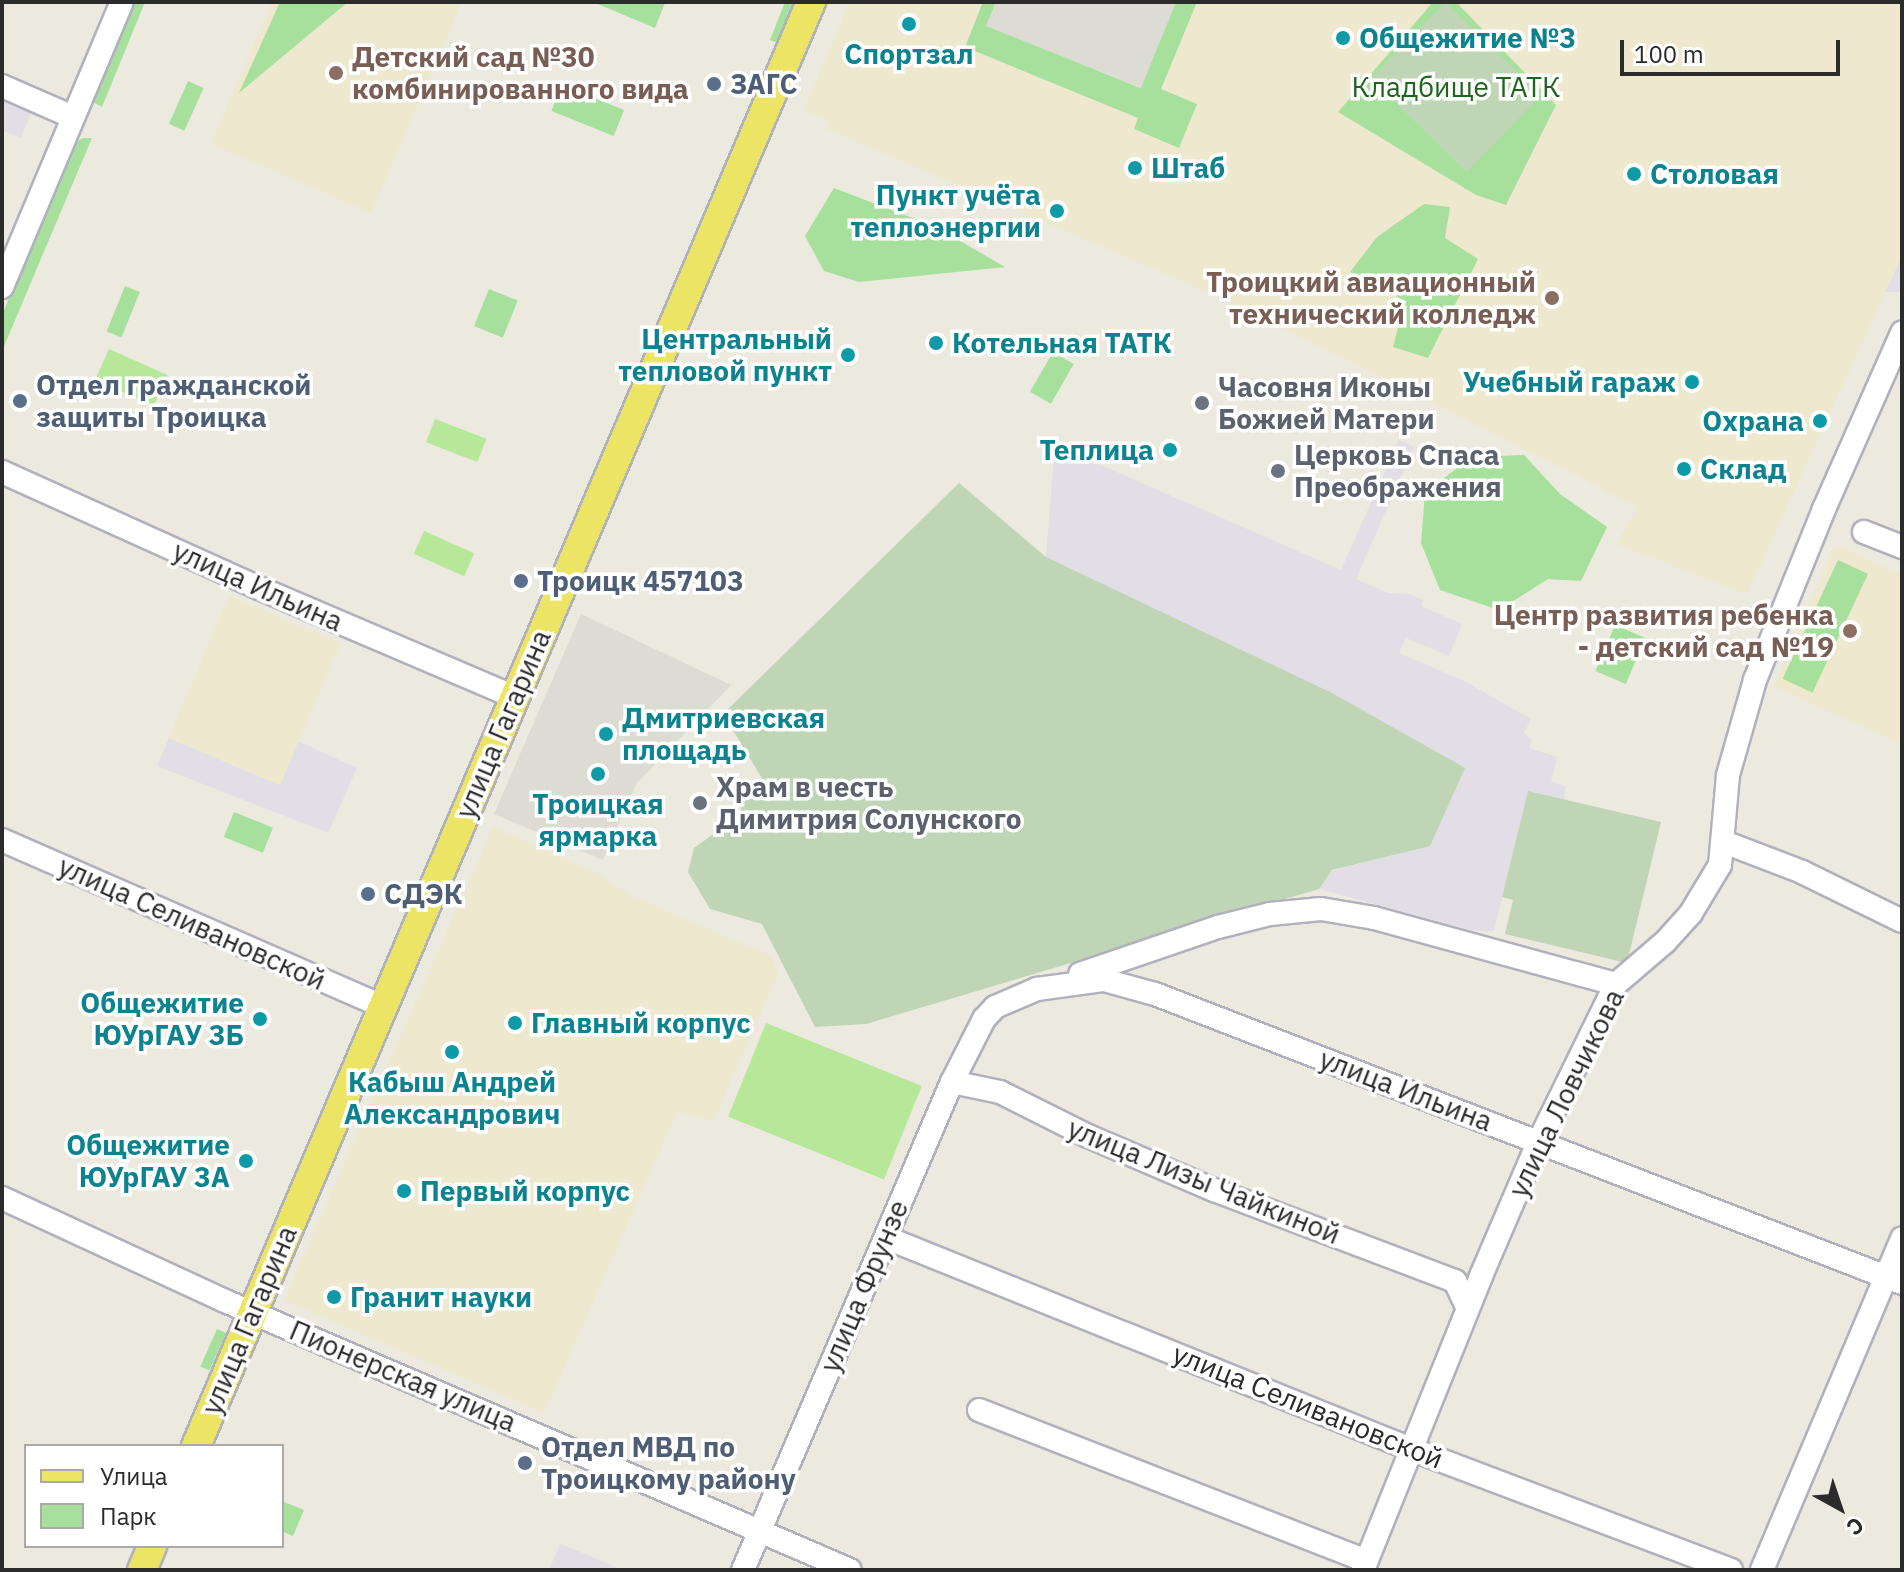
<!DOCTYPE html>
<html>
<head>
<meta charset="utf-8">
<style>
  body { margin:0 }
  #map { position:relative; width:1904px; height:1572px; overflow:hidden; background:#ece9de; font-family:"IBM Plex Sans",sans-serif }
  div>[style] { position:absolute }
  .industrial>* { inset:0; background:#e1dee5; transform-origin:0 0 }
  .education>* { inset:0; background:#ede8ce; transform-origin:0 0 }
  .green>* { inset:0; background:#a7e09d; transform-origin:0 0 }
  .cemetery>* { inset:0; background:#bfd5b6; transform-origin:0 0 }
  .pitch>* { inset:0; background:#b7e799; transform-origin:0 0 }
  .plaza>* { inset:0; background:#dcdbd4 }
  .roads { filter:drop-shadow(2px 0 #b1b1be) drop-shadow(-2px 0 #b1b1be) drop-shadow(0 2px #b1b1be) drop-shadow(0 -2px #b1b1be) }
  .minor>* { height:22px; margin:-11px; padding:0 11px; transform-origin:11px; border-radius:11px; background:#fff }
  .major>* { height:28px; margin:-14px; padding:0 14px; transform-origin:14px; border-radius:14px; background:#ebe464 }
  .dots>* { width:22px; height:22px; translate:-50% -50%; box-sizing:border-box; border:4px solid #fff; border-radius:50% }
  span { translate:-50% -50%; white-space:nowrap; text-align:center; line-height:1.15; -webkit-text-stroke:7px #fff; paint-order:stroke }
  .culture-label { font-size:28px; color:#0d838f; font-weight:700 }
  .left { translate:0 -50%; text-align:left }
  .right { translate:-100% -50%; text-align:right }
  .education-label { font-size:28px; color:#785e54; font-weight:700 }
  .service-label { font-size:28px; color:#4e5e75; font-weight:700 }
  .park-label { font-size:28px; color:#1f651d }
  .worship-label { font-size:28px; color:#5b616d; font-weight:700 }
  .street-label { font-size:28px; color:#2b2b2b }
  .frame { position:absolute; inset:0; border:4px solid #2b2b2b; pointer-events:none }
  .legend { position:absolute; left:24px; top:1444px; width:260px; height:104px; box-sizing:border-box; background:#fff; border:2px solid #aaa; margin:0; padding:10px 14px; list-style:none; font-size:24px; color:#2b2b2b }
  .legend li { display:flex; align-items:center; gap:16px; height:40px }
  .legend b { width:40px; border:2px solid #aaa }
  .north { position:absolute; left:1800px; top:1468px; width:80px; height:80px; -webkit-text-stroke:6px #fff; paint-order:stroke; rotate:140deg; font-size:22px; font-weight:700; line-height:32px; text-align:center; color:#2b2b2b }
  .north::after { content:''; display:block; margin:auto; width:28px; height:36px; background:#2b2b2b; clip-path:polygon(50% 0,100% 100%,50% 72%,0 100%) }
  .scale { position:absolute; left:1620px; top:40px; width:220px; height:36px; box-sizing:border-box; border:4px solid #2b2b2b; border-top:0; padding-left:10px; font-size:24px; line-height:28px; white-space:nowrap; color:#2b2b2b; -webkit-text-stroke:6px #fff; paint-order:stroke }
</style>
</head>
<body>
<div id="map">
  <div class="industrial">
    <i style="clip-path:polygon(2px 96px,32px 110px,21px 138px,2px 130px)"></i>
    <i style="left:1902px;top:256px;width:36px;height:360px;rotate:90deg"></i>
    <i style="clip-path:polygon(1399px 440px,1414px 447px,1356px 579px,1388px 593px,1409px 594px,1423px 600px,1421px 606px,1462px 624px,1449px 656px,1406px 638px,1399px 653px,1462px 680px,1531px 719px,1524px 733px,1532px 739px,1529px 748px,1557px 757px,1551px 782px,1566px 786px,1564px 800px,1528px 791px,1494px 931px,1475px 931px,1319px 889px,1332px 871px,1430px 845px,1046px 557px,1054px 456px,1096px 463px,1341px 570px)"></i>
    <i style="clip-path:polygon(169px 738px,279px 785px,298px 741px,357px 768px,328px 833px,157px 766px)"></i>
    <i style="clip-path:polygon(560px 1544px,573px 1549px,623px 1570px,549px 1570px)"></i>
  </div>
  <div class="education">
    <i style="clip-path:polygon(272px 2px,462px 2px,371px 213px,211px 144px)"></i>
    <i style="clip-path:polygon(850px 2px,1902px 2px,1902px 256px,1747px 594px,1616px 544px,1638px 507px,1399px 386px,1213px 294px,827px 129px,830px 121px,804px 110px)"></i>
    <i style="clip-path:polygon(1835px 545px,1902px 575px,1902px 744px,1774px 687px)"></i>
    <i style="left:229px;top:596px;width:121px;height:154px;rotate:23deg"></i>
    <i style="clip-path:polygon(493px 827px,598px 874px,629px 895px,771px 956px,778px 974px,714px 1120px,677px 1112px,544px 1413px,284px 1300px)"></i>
  </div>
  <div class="green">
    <i style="clip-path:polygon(133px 2px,145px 2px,102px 107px,91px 101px)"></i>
    <i style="clip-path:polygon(280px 2px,348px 2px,239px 93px)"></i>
    <i style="clip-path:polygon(593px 2px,663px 2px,665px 3px,655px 28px)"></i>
    <i style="clip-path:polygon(785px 2px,798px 2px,780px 44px,770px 40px)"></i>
    <i style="clip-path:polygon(983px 2px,996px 2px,987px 25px,1140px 88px,1176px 2px,1197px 2px,1161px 89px,1197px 104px,1179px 148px,1134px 129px,1138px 118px,965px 47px)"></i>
    <i style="clip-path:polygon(1433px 2px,1456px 2px,1556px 105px,1506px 205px,1476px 195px,1338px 112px)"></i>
    <i style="left:188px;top:81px;width:17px;height:47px;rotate:24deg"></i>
    <i style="left:562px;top:85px;width:67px;height:28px;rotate:22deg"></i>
    <i style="clip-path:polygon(83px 138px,92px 138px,2px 351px,2px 315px,74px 143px)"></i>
    <i style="clip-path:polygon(834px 188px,936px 227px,1005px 267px,859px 282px,824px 271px,805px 236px)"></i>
    <i style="clip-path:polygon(1424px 204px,1450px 207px,1445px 238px,1478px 259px,1428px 358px,1393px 347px,1405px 301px,1350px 272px,1377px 237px)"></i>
    <i style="left:125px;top:286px;width:16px;height:49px;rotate:22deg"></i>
    <i style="left:489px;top:289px;width:31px;height:40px;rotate:22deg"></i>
    <i style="left:1053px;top:352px;width:24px;height:46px;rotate:30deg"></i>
    <i style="clip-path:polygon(1524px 455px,1560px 494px,1607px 527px,1581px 581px,1548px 579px,1499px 610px,1440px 590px,1421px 543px,1425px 493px,1471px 457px)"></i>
    <i style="left:1838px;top:560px;width:33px;height:131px;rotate:25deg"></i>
    <i style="left:1615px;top:625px;width:33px;height:50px;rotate:23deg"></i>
    <i style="left:234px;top:812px;width:42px;height:27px;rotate:22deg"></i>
    <i style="left:217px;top:1329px;width:10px;height:41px;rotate:24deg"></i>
    <i style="clip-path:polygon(282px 1501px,304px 1510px,293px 1536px,284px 1532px,282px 1535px)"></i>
  </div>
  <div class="cemetery">
    <i style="left:1445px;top:2px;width:134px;height:107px;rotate:44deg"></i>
    <i style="clip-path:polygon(959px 483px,1046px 557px,1332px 693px,1465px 768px,1430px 846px,1332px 870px,1319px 889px,866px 1024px,815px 1027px,762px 924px,710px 909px,688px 872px,694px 848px,737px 817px,746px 798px,763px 780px,723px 714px)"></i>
    <i style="clip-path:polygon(1528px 791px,1661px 822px,1627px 963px,1505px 934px,1513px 900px,1502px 897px)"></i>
  </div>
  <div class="pitch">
    <i style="left:109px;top:349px;width:64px;height:34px;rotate:24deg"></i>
    <i style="left:435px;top:419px;width:55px;height:25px;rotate:21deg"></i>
    <i style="left:424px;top:531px;width:55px;height:25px;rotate:24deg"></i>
    <i style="left:766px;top:1023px;width:168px;height:101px;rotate:22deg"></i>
  </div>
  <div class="plaza">
    <i style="clip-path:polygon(996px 2px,1176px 2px,1141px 88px,986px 26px)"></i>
    <i style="clip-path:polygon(581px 614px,731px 685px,637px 783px,603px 860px,494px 814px)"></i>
  </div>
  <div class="roads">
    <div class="minor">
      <i style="left:2px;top:86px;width:77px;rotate:23.6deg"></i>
      <i style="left:2px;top:287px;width:309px;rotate:-67.2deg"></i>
      <i style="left:2px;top:472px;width:282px;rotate:24.3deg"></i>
      <i style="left:259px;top:588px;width:278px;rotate:23.1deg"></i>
      <i style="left:1864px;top:532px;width:41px;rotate:21.5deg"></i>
      <i style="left:2px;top:840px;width:415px;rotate:23.6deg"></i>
      <i style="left:1724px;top:842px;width:84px;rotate:21deg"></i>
      <i style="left:1802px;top:872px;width:111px;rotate:26.1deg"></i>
      <i style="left:1080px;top:974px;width:146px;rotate:-18.8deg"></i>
      <i style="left:1218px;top:927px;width:54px;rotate:-14deg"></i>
      <i style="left:1270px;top:914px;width:51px;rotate:-5.6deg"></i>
      <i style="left:1321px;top:909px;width:54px;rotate:9.6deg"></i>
      <i style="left:1374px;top:918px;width:251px;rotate:15.3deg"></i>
      <i style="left:952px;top:1082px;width:49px;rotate:11.8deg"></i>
      <i style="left:1000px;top:1092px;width:98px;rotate:26.6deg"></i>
      <i style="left:1088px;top:1136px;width:137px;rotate:23.2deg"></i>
      <i style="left:1214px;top:1190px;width:258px;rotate:20.7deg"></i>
      <i style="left:1455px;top:1281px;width:29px;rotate:65deg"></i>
      <i style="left:2px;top:1198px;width:246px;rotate:24.8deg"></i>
      <i style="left:225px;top:1301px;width:680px;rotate:23.29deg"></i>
      <i style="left:887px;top:1238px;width:565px;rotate:21.93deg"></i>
      <i style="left:1411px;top:1449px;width:342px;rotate:20.7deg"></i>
      <i style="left:979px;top:1410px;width:416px;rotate:21.3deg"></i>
      <i style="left:743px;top:1570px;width:531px;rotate:-66.82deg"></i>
      <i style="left:952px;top:1082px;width:71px;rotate:-63.1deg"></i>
      <i style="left:984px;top:1019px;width:16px;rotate:-47deg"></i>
      <i style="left:995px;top:1007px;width:46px;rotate:-23.2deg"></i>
      <i style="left:1037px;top:989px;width:68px;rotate:-7.7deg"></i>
      <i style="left:1104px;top:980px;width:53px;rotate:15.4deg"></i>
      <i style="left:1155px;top:994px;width:801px;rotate:21.15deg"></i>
      <i style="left:1363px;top:1570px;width:317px;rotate:-68.1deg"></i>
      <i style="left:1481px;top:1276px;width:147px;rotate:-66.8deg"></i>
      <i style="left:1539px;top:1141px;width:175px;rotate:-63.9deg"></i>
      <i style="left:1616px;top:984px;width:65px;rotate:-40.6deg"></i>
      <i style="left:1665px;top:942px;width:39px;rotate:-48deg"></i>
      <i style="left:1691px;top:913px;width:56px;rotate:-58.9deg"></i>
      <i style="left:1720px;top:865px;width:90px;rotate:-84.9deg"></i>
      <i style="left:1728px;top:775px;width:99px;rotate:-74.1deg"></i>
      <i style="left:1755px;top:680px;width:184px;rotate:-68deg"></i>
      <i style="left:1824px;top:509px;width:193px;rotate:-66.1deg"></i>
      <i style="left:1762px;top:1570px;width:360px;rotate:-67.1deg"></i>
    </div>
    <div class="major">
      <i style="left:196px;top:1446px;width:1570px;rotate:-66.93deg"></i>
      <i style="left:142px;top:1570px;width:26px;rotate:-67deg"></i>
    </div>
  </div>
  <div class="dots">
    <i style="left:909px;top:24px;background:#0f9aa8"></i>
    <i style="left:1343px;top:38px;background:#0f9aa8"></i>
    <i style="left:336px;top:73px;background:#8d6e63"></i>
    <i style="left:714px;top:84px;background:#5c6f8a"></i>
    <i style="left:1135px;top:168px;background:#0f9aa8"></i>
    <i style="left:1634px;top:174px;background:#0f9aa8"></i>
    <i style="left:1057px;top:211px;background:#0f9aa8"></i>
    <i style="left:1552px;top:298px;background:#8d6e63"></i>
    <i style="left:936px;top:343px;background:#0f9aa8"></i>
    <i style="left:848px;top:355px;background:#0f9aa8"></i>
    <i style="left:1692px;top:382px;background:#0f9aa8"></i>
    <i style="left:20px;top:401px;background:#5c6f8a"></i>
    <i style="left:1202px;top:403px;background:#6b7280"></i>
    <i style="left:1820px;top:421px;background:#0f9aa8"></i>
    <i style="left:1170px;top:450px;background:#0f9aa8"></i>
    <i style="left:1684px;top:469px;background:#0f9aa8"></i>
    <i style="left:1278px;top:471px;background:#6b7280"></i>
    <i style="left:521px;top:581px;background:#5c6f8a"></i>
    <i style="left:1850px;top:631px;background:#8d6e63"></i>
    <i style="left:606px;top:734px;background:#0f9aa8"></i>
    <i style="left:598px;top:774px;background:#0f9aa8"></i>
    <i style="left:700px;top:803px;background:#6b7280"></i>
    <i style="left:368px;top:894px;background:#5c6f8a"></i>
    <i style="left:260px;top:1019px;background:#0f9aa8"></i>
    <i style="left:515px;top:1023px;background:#0f9aa8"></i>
    <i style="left:452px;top:1052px;background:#0f9aa8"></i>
    <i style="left:246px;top:1161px;background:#0f9aa8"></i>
    <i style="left:404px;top:1191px;background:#0f9aa8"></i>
    <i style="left:334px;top:1297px;background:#0f9aa8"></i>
    <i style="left:525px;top:1463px;background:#5c6f8a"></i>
  </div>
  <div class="culture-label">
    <span class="left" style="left:1359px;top:38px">Общежитие №3</span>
    <span style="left:909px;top:54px">Спортзал</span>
    <span class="left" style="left:1151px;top:168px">Штаб</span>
    <span class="left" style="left:1650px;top:174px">Столовая</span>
    <span class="right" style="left:1041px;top:211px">Пункт учёта<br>теплоэнергии</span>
    <span class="right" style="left:832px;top:355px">Центральный<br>тепловой пункт</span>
    <span class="left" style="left:952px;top:343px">Котельная ТАТК</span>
    <span class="right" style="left:1676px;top:382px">Учебный гараж</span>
    <span class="right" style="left:1804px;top:421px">Охрана</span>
    <span class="right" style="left:1154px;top:450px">Теплица</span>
    <span class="left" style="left:1700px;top:469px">Склад</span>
    <span class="left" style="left:622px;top:734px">Дмитриевская<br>площадь</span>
    <span style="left:598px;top:820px">Троицкая<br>ярмарка</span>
    <span class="right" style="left:244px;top:1019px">Общежитие<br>ЮУрГАУ 3Б</span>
    <span class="left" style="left:531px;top:1023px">Главный корпус</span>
    <span style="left:452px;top:1098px">Кабыш Андрей<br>Александрович</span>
    <span class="right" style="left:230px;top:1161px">Общежитие<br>ЮУрГАУ 3А</span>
    <span class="left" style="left:420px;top:1191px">Первый корпус</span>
    <span class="left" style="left:350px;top:1297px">Гранит науки</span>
  </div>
  <div class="education-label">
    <span class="left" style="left:352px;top:73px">Детский сад №30<br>комбинированного вида</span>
    <span class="right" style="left:1536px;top:298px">Троицкий авиационный<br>технический колледж</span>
    <span class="right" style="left:1834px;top:631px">Центр развития ребенка<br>- детский сад №19</span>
  </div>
  <div class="service-label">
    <span class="left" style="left:730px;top:84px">ЗАГС</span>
    <span class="left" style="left:36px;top:401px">Отдел гражданской<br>защиты Троицка</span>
    <span class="left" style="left:537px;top:581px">Троицк 457103</span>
    <span class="left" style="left:384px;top:894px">СДЭК</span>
    <span class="left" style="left:541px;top:1463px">Отдел МВД по<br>Троицкому району</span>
  </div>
  <div class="park-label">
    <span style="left:1456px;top:87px">Кладбище ТАТК</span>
  </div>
  <div class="worship-label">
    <span class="left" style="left:1218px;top:403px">Часовня Иконы<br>Божией Матери</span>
    <span class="left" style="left:1294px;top:471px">Церковь Спаса<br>Преображения</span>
    <span class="left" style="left:716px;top:803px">Храм в честь<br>Димитрия Солунского</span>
  </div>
  <div class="street-label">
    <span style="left:258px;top:586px;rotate:24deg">улица Ильина</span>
    <span style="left:503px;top:724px;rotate:-67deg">улица Гагарина</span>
    <span style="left:192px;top:923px;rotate:24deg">улица Селивановской</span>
    <span style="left:1406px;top:1090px;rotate:21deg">улица Ильина</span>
    <span style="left:1566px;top:1093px;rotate:-64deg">улица Ловчикова</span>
    <span style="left:1204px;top:1181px;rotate:22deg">улица Лизы Чайкиной</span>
    <span style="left:864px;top:1286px;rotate:-67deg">улица Фрунзе</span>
    <span style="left:249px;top:1320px;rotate:-67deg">улица Гагарина</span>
    <span style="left:403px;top:1376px;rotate:23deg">Пионерская улица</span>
    <span style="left:1308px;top:1406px;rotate:22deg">улица Селивановской</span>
  </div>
  <div class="frame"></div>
  <ul class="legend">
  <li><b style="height:10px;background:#ebe464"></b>Улица</li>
  <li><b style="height:22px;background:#a7e09d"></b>Парк</li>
  </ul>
  <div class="north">С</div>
  <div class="scale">100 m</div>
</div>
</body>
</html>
